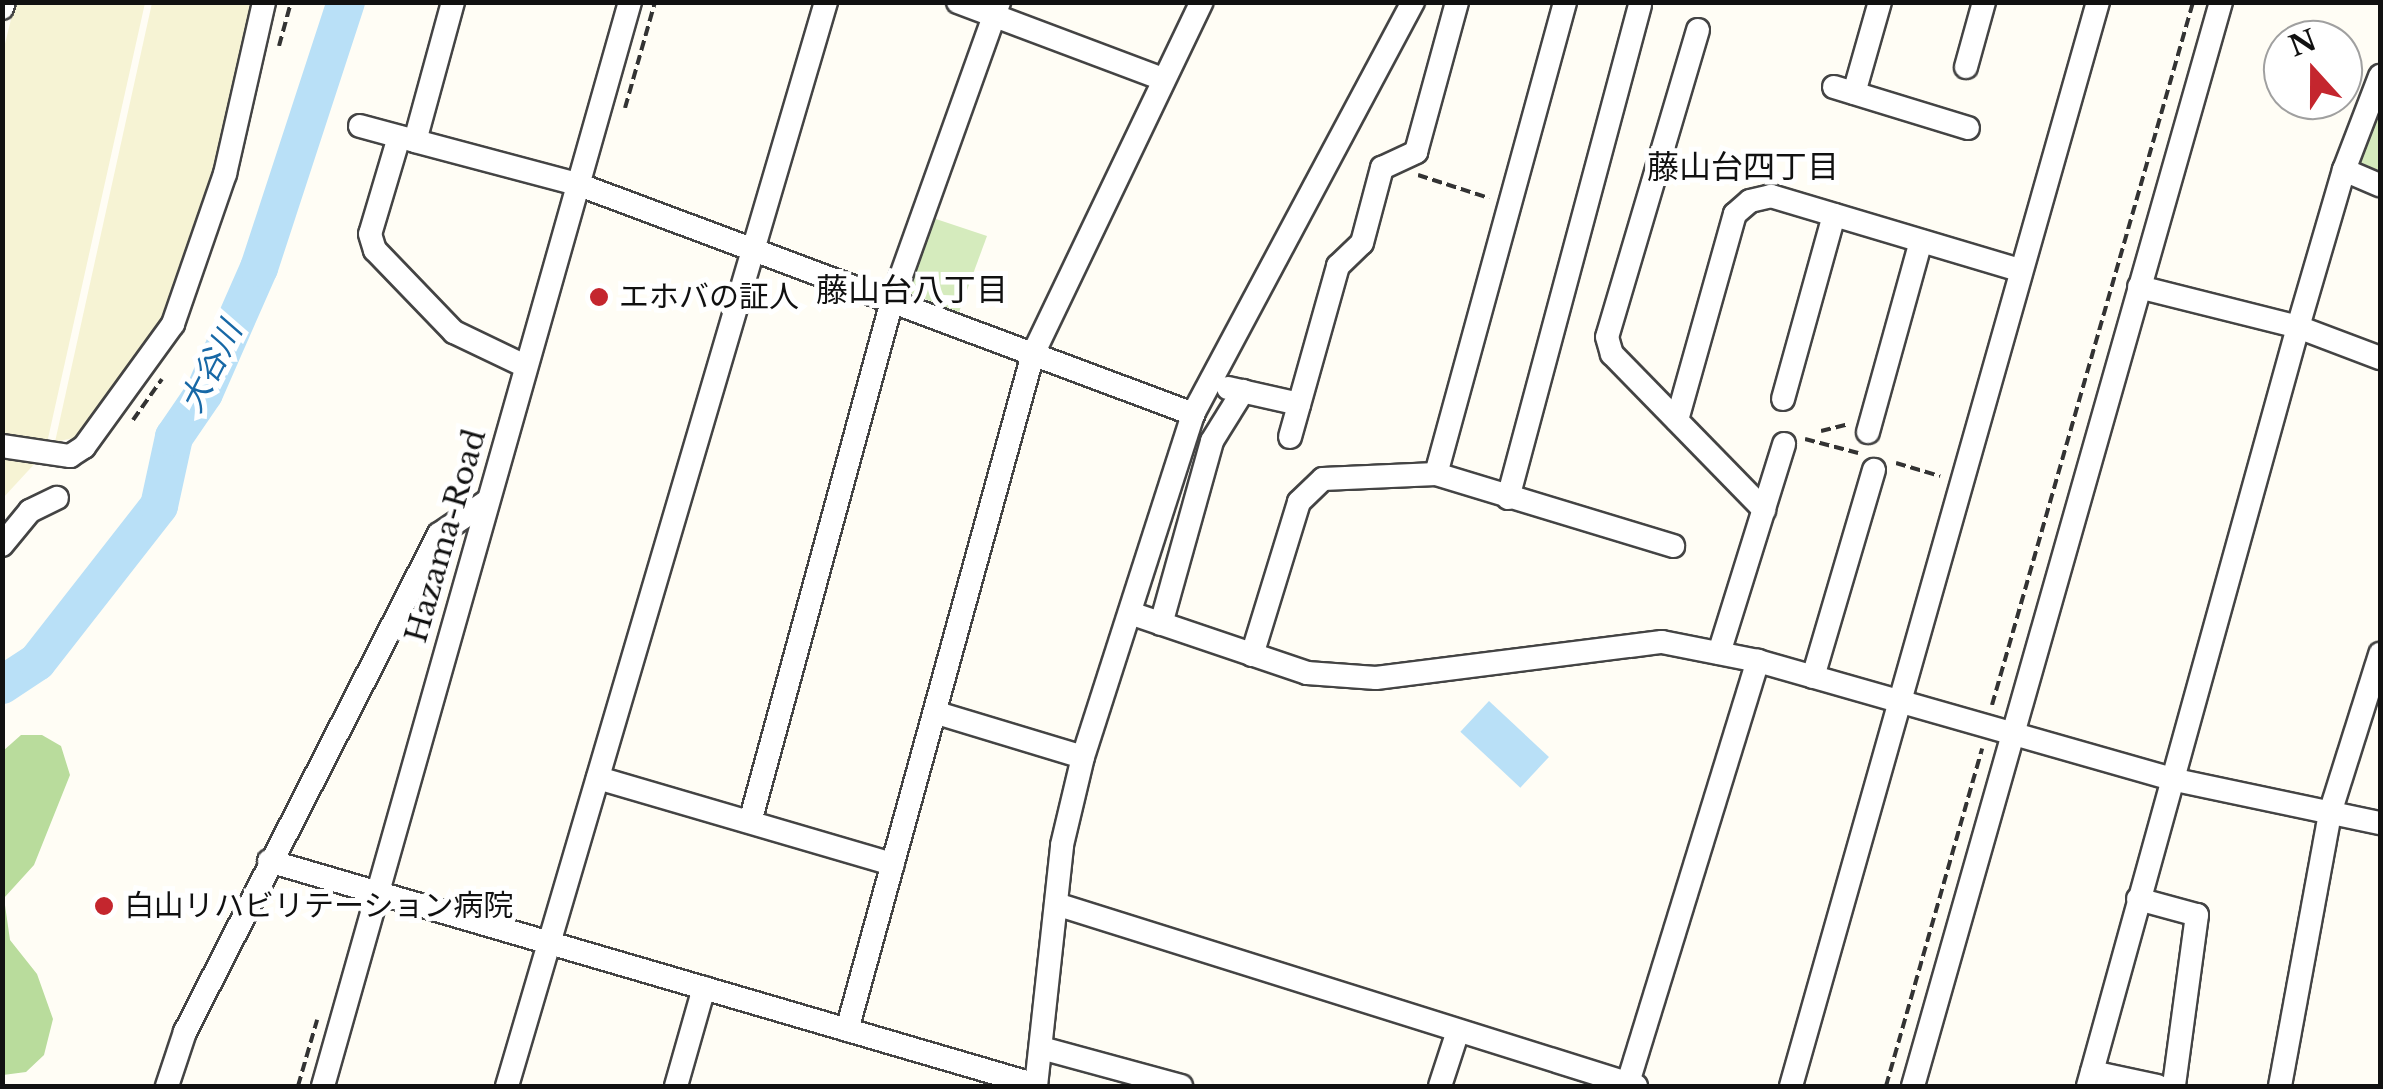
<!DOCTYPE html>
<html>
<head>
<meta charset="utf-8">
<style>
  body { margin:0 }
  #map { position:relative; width:2383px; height:1089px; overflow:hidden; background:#fffdf5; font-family:"Libre Baskerville","Noto Sans JP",serif }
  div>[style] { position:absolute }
  .farmland>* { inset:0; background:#f6f3d4 }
  .green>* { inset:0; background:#d5ebbd }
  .forest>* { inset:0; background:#b9dc9c }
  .water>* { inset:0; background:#b9e0f7; transform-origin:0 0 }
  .river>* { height:38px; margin:-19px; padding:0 19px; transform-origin:19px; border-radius:19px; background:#b9e0f7 }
  .path>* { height:4px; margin-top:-2px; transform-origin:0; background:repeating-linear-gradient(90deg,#333 0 10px,transparent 0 15px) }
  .roads { filter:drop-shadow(2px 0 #444) drop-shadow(-2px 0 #444) drop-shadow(0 2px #444) drop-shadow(0 -2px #444) }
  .minor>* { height:22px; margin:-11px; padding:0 11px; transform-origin:11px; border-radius:11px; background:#fff }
  .dots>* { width:28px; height:28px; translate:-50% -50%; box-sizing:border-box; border:5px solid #fff; border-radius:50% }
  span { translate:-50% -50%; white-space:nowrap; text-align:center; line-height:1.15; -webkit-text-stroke:10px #fff; paint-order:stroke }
  .poi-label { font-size:30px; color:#111 }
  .left { translate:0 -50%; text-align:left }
  .street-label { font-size:30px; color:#111 }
  .neighbourhood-label { font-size:32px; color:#111 }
  .water-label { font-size:32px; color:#1768a6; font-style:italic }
  .frame { position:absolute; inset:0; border:5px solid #111; pointer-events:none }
  .north { position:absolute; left:2263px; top:20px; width:100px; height:100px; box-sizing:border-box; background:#fff; border:2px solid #a0a0a0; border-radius:50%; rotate:339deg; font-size:28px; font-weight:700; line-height:40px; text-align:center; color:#111 }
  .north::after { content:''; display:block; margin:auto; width:35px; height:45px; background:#c4262e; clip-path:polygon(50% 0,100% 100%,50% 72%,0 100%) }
</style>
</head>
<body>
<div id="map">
  <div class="farmland">
    <i style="clip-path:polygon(15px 3px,145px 3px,47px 443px,3px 436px,2px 56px)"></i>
    <i style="clip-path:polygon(152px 3px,256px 3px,220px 164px,170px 315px,83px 436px,55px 442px)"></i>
    <i style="clip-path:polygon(2px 454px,39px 459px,3px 498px,2px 498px)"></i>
  </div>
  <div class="green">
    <i style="clip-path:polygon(2380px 97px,2380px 178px,2359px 169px,2355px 159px)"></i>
    <i style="clip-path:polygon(933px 218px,987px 236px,959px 312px,912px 294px,908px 286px)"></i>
  </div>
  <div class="forest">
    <i style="clip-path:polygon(21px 735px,42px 735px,61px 746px,70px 775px,34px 865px,4px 898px,10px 940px,37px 974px,53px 1019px,44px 1055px,26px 1072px,3px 1075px,3px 751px)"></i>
  </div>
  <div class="water">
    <i style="left:1489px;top:701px;width:82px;height:42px;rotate:43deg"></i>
  </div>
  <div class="river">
    <i style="left:2px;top:685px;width:42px;rotate:-33.3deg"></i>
    <i style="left:37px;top:662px;width:198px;rotate:-52deg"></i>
    <i style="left:159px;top:506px;width:71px;rotate:-77.7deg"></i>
    <i style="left:174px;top:437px;width:53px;rotate:-55.7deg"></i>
    <i style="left:204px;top:393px;width:137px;rotate:-66.3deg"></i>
    <i style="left:259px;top:268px;width:280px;rotate:-71.9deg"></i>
  </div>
  <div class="path">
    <i style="left:279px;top:46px;width:46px;rotate:-74.7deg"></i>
    <i style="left:625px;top:108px;width:110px;rotate:-74.2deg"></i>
    <i style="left:1418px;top:175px;width:75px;rotate:17.9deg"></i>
    <i style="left:133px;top:420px;width:50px;rotate:-54.7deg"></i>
    <i style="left:1821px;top:431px;width:29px;rotate:-14deg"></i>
    <i style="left:1805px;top:439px;width:55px;rotate:14.8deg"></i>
    <i style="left:1896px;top:463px;width:46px;rotate:16.5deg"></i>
    <i style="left:1992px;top:705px;width:731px;rotate:-74.04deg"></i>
    <i style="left:298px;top:1086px;width:69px;rotate:-73.9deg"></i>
    <i style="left:1886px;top:1086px;width:351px;rotate:-74.1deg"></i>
  </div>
  <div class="roads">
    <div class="minor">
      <i style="left:453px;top:2px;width:144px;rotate:105.3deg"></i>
      <i style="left:415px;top:141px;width:168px;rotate:14.9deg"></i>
      <i style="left:577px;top:184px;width:658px;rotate:20.47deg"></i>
      <i style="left:958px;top:2px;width:219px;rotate:20.6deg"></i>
      <i style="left:2px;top:8px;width:6px;rotate:-72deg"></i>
      <i style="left:1698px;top:30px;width:320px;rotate:106.5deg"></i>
      <i style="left:1607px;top:337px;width:18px;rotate:74deg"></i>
      <i style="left:1612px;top:354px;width:218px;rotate:45.7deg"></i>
      <i style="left:1966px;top:67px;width:67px;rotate:-74.5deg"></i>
      <i style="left:1834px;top:87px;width:140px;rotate:17deg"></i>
      <i style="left:1854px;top:93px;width:95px;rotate:-74.1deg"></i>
      <i style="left:360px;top:126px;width:54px;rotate:15.1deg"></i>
      <i style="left:399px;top:137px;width:101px;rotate:106.6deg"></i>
      <i style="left:370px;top:234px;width:17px;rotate:73deg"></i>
      <i style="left:375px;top:250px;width:114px;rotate:46.1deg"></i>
      <i style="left:454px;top:332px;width:79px;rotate:25.6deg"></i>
      <i style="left:2344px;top:170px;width:39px;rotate:23deg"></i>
      <i style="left:2139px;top:287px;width:164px;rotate:14.1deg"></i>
      <i style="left:2298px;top:327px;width:88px;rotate:20.7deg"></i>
      <i style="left:1228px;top:388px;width:73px;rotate:12.7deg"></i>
      <i style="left:1783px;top:399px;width:191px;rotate:-74.5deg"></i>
      <i style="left:1677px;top:420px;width:214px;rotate:-74.3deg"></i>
      <i style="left:1735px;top:214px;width:20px;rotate:-41deg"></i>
      <i style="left:1750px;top:201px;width:22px;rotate:-13deg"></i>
      <i style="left:1771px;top:196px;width:259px;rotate:16.6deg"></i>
      <i style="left:1868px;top:432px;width:198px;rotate:-74.5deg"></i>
      <i style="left:1290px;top:437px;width:178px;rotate:-74.3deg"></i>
      <i style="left:1338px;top:266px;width:33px;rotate:-44deg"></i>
      <i style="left:1362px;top:243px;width:78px;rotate:-75.1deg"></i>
      <i style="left:1382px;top:168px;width:38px;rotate:-25deg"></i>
      <i style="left:1416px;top:152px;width:156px;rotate:-74.7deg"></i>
      <i style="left:2px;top:446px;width:69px;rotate:8.4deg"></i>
      <i style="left:70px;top:456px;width:17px;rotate:-33deg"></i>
      <i style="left:84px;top:447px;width:152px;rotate:-54.1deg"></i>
      <i style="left:173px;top:324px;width:159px;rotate:-70.9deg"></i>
      <i style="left:225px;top:174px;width:176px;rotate:-77.2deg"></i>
      <i style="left:1436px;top:474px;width:489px;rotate:-74.7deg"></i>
      <i style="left:1508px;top:498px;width:510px;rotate:-75.01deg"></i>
      <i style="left:2px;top:545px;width:44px;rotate:-50.5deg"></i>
      <i style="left:30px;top:511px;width:30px;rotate:-26deg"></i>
      <i style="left:1133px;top:614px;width:184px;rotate:18.7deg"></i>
      <i style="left:1307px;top:673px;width:69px;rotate:4.1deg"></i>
      <i style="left:1376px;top:678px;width:288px;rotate:-7.2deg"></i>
      <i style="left:1662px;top:642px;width:98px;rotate:11.2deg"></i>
      <i style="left:1758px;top:661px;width:430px;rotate:15.9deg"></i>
      <i style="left:2171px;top:779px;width:214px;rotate:11.9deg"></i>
      <i style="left:1161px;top:624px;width:190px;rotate:-74.4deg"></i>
      <i style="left:1212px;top:441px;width:59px;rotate:-58.2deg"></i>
      <i style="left:1719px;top:653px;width:219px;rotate:-72.7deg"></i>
      <i style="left:1252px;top:655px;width:160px;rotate:-72.9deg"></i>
      <i style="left:1299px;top:502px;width:33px;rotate:-44deg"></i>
      <i style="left:1323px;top:479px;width:113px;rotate:-2.5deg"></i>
      <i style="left:1436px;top:474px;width:248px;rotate:16.9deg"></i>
      <i style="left:1813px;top:677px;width:216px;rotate:-73.6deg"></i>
      <i style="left:937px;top:713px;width:152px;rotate:16.8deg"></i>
      <i style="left:598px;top:778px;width:307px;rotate:16.3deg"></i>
      <i style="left:750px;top:822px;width:540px;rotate:-74.75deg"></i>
      <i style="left:892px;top:301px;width:318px;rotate:-70.3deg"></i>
      <i style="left:269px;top:861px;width:799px;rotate:16.28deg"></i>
      <i style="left:2138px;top:899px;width:61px;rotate:15.2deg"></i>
      <i style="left:2197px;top:915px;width:173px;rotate:97.7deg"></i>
      <i style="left:1056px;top:904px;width:608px;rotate:17.42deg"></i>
      <i style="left:847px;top:1030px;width:701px;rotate:-74.62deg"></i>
      <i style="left:1033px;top:354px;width:390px;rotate:-64.4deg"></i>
      <i style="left:1045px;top:1049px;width:141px;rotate:15.2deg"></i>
      <i style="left:2092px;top:1072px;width:67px;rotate:12deg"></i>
      <i style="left:167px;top:1086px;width:57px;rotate:-71.6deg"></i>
      <i style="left:185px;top:1032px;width:559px;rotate:-62.98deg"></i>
      <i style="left:439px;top:534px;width:57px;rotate:-34.2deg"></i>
      <i style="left:323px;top:1086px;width:1127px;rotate:-74.19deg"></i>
      <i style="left:507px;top:1086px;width:1130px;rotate:-73.6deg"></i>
      <i style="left:676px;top:1086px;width:102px;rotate:-74.1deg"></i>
      <i style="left:1036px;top:1086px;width:242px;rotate:-83.8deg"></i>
      <i style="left:1062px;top:845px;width:90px;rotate:-76.6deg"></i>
      <i style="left:1083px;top:757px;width:360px;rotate:-72.2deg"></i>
      <i style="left:1193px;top:414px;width:467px;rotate:-61.9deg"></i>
      <i style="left:1440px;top:1086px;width:58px;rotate:-71.9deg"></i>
      <i style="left:1627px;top:1086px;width:445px;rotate:-72.9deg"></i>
      <i style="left:1791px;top:1086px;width:1127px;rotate:-74.19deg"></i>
      <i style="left:1913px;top:1086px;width:1127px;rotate:-74.14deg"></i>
      <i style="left:2088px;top:1086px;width:788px;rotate:-74.53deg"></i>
      <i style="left:2298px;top:327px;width:164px;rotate:-73.7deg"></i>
      <i style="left:2344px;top:170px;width:101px;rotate:-69deg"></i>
      <i style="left:2280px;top:1086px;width:278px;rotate:-79.6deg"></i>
      <i style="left:2330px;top:813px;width:167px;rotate:-72.5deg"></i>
    </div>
  </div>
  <div class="dots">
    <i style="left:599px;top:297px;background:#c4262e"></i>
    <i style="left:104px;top:906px;background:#c4262e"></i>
  </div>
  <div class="poi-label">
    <span class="left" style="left:619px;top:297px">エホバの証人</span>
    <span class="left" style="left:124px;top:906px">白山リハビリテーション病院</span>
  </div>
  <div class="street-label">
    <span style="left:446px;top:536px;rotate:-74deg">Hazama-Road</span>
  </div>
  <div class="neighbourhood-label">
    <span style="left:1743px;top:167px">藤山台四丁目</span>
    <span style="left:912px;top:290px">藤山台八丁目</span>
  </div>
  <div class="water-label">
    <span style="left:211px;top:367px;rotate:-63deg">大谷川</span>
  </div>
  <div class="frame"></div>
  <div class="north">N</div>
</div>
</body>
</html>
